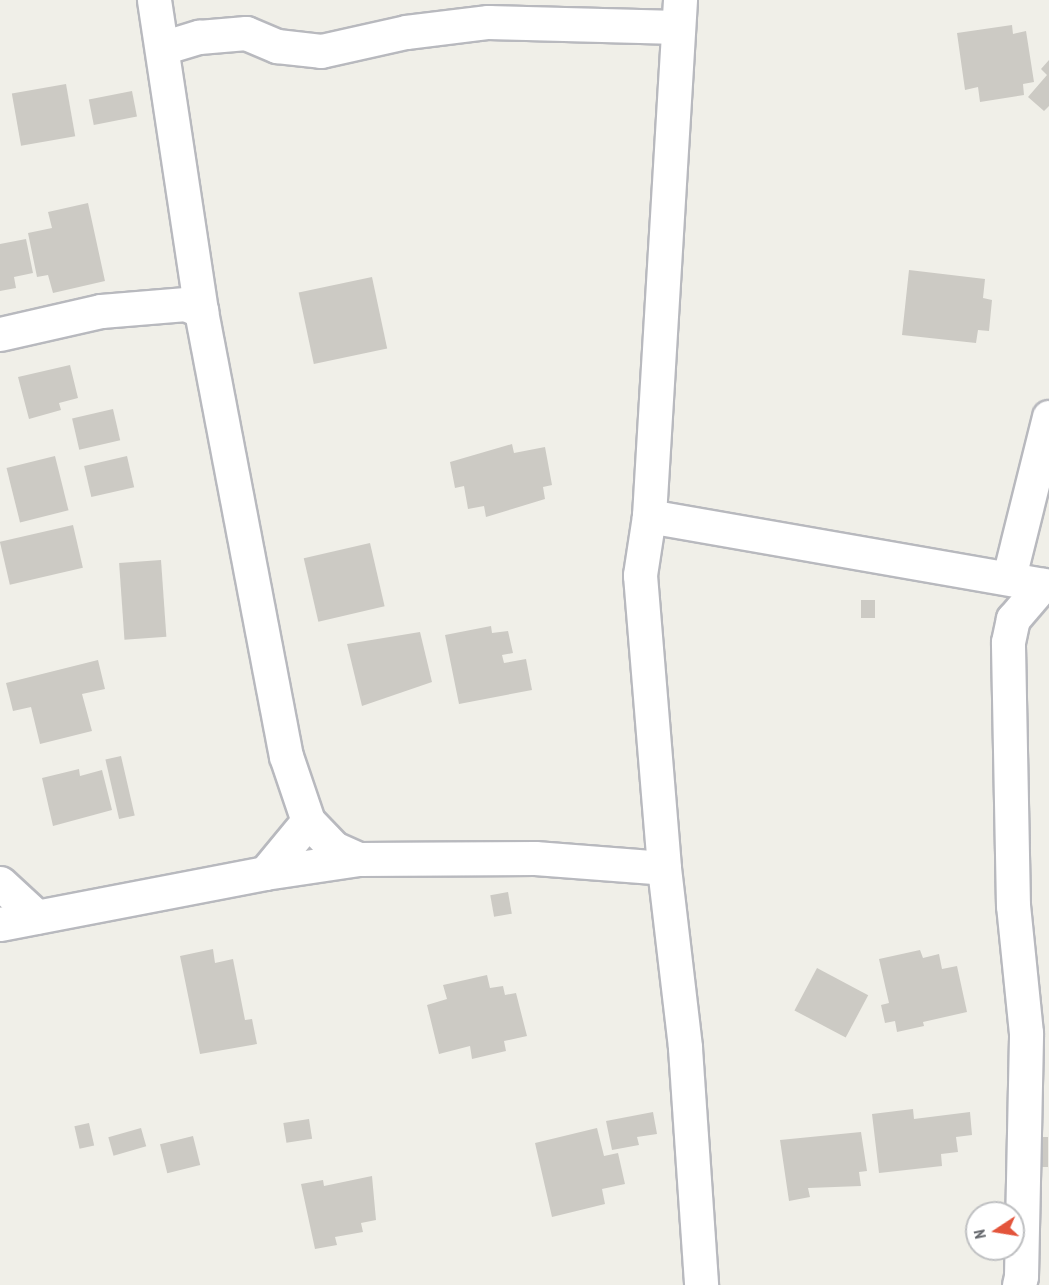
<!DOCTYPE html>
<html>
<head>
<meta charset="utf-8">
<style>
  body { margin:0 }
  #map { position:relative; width:1049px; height:1285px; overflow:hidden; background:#f0efe8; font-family:"PT Sans Narrow",sans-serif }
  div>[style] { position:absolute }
  .building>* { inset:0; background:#cccac4; transform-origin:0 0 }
  .roads { filter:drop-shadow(2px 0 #b8b9be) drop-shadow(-2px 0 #b8b9be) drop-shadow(0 2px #b8b9be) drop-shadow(0 -2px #b8b9be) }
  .minor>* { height:33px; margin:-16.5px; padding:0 16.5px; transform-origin:16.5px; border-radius:16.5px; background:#fff }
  span { translate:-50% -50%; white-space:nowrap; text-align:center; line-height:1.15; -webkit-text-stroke:4.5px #fff; paint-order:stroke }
  .north { position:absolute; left:965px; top:1201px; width:60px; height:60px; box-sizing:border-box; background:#fff; border:2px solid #bfc0c2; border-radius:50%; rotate:258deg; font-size:16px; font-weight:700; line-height:24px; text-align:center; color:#5f6267 }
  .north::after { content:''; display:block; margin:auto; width:21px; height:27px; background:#e3543b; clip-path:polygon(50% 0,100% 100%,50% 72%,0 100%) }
</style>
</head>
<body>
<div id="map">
  <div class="building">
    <i style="clip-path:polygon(1012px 25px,1013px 34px,1026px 31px,1034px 82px,1023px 84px,1024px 95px,980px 102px,978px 87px,965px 90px,957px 33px)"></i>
    <i style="clip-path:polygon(1049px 60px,1049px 106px,1044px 111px,1028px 97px,1047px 75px,1041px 69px)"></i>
    <i style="left:66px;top:84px;width:53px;height:55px;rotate:80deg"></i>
    <i style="left:132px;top:91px;width:26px;height:44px;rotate:79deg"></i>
    <i style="clip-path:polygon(88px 203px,105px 281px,53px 293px,48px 275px,37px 277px,28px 233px,52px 228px,48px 212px)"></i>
    <i style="clip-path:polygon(26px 239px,33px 273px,14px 277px,16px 288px,0 291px,0 244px)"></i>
    <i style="clip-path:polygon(909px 270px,985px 279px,983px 298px,992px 300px,989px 331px,978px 330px,976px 343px,902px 335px)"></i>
    <i style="left:372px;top:277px;width:73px;height:75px;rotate:78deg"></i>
    <i style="clip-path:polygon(70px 365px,78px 398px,59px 403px,61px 410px,29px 419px,18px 377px)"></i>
    <i style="left:113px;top:409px;width:32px;height:42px;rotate:77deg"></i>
    <i style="clip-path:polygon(512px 444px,514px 453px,545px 447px,552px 485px,543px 487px,545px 499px,486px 517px,484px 506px,468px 509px,464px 486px,455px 488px,450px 462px)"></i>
    <i style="left:55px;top:456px;width:56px;height:50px;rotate:76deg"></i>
    <i style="left:127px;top:456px;width:32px;height:44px;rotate:77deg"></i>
    <i style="left:73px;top:525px;width:44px;height:75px;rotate:77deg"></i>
    <i style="left:370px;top:543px;width:65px;height:68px;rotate:77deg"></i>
    <i style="left:161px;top:560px;width:77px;height:42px;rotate:86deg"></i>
    <i style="left:861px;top:600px;width:14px;height:18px"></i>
    <i style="clip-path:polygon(491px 626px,492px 633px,508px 631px,513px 653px,502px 655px,504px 663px,526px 659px,532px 690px,459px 704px,445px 635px)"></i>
    <i style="clip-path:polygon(420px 632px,432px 682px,362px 706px,347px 644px)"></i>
    <i style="clip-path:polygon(98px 660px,105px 689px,82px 694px,92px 731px,40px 744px,31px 707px,13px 711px,6px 683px)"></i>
    <i style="left:121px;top:756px;width:61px;height:16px;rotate:77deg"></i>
    <i style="clip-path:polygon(79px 769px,80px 776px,102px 770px,112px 810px,53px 826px,42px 778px)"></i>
    <i style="left:508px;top:892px;width:22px;height:18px;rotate:80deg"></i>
    <i style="clip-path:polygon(213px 949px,215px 963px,233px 959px,245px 1020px,252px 1019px,257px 1044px,200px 1054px,180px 956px)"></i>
    <i style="clip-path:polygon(920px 950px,923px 958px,939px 954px,942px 969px,957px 966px,967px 1012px,923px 1022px,924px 1026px,897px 1032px,895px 1021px,885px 1023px,881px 1005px,889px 1003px,879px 959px)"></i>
    <i style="left:817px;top:968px;width:58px;height:48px;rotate:28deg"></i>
    <i style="clip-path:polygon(487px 975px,490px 988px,503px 986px,505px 995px,516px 993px,527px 1036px,504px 1041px,506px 1051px,472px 1059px,470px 1046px,439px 1054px,427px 1005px,447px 999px,443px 985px)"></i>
    <i style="clip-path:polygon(913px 1109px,914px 1119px,970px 1112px,972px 1135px,956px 1137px,958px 1152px,941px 1154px,942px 1166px,879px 1173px,872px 1114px)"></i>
    <i style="clip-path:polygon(653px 1112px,657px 1134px,637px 1137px,639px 1145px,612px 1150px,606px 1121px)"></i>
    <i style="left:309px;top:1119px;width:20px;height:26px;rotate:81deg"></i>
    <i style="left:89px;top:1123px;width:23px;height:15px;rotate:77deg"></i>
    <i style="left:141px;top:1128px;width:19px;height:34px;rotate:74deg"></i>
    <i style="clip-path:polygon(597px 1128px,604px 1156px,618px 1153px,625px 1184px,602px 1189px,605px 1204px,552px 1217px,535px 1143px)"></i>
    <i style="clip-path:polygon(861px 1132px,867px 1171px,859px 1172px,861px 1186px,808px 1188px,810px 1197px,789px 1201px,780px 1140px)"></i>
    <i style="left:193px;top:1136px;width:30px;height:34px;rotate:76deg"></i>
    <i style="left:1030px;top:1137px;width:18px;height:30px"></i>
    <i style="clip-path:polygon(372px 1176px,376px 1220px,361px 1223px,363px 1232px,335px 1237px,337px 1245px,315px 1249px,301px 1184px,323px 1180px,324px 1186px)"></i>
  </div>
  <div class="roads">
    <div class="minor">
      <i style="left:154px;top:0;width:315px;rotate:81.4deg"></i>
      <i style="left:201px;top:311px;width:453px;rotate:79.2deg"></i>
      <i style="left:286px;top:756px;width:69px;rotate:71.3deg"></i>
      <i style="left:308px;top:821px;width:37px;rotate:46deg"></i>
      <i style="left:334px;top:848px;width:27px;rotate:24deg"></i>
      <i style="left:680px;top:0;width:517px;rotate:93.44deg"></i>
      <i style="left:649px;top:516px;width:60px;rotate:98.7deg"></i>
      <i style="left:640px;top:575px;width:294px;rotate:85.3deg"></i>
      <i style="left:664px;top:868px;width:181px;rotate:83.3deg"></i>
      <i style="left:685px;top:1048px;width:238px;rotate:86.1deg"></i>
      <i style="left:162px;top:48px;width:39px;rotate:-17deg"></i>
      <i style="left:199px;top:37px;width:47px;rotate:-4.9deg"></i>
      <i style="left:246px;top:33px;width:34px;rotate:23deg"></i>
      <i style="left:277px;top:46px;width:44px;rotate:6.5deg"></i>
      <i style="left:321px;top:51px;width:87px;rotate:-12.6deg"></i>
      <i style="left:406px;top:32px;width:83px;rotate:-7deg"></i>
      <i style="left:488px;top:22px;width:190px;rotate:1.5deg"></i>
      <i style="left:0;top:334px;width:104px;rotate:-12.8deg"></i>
      <i style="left:101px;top:311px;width:85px;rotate:-4.7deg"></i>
      <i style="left:186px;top:304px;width:17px;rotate:25deg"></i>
      <i style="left:649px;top:516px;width:406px;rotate:9.9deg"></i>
      <i style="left:1009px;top:577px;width:165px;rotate:-76deg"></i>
      <i style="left:265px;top:873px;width:67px;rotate:-50.4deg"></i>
      <i style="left:0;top:883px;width:50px;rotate:42.6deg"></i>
      <i style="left:0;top:924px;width:270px;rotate:-10.9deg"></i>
      <i style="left:265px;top:873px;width:95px;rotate:-8.5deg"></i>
      <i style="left:359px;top:859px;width:176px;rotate:-0.3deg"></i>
      <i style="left:535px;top:858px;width:129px;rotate:4.4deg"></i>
      <i style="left:1019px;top:1285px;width:9px;rotate:-77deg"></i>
      <i style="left:1021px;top:1276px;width:243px;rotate:-88.8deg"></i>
      <i style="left:1026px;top:1033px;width:128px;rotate:-95.8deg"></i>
      <i style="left:1013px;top:906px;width:264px;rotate:-91.1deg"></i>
      <i style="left:1008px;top:642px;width:24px;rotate:-78deg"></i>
      <i style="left:1013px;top:619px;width:45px;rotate:-49.5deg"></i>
    </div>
  </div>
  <div class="north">N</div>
</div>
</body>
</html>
